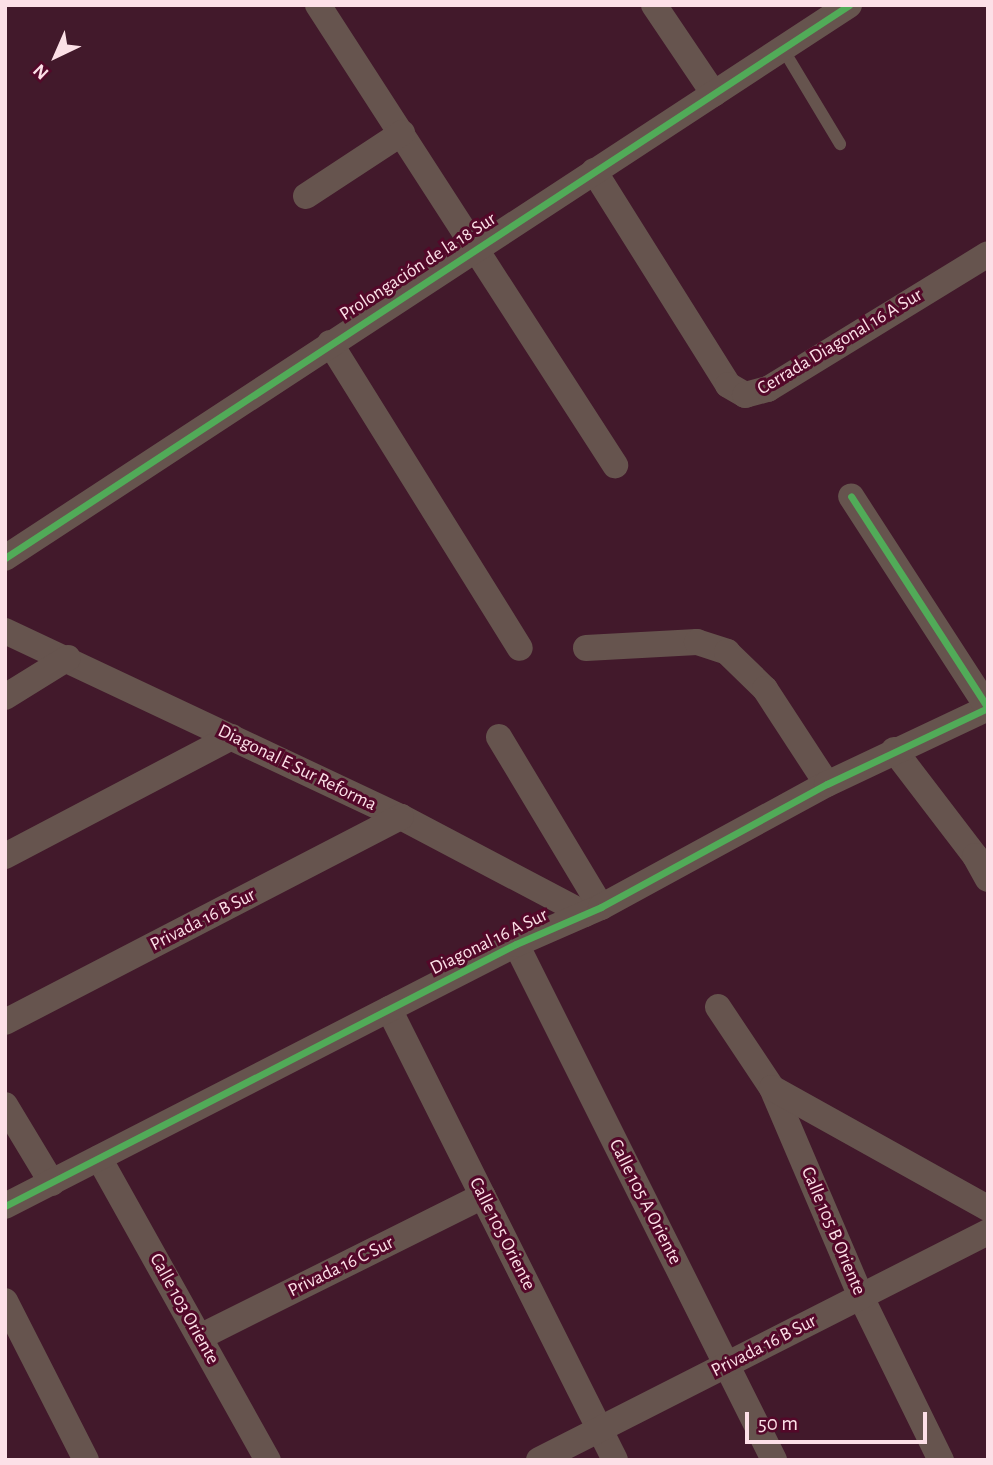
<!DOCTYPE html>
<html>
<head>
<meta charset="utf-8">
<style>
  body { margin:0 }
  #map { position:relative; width:993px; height:1465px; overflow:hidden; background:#42192b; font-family:"Alegreya Sans",sans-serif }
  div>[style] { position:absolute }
  .service>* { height:12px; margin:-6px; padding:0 6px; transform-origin:6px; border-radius:6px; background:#66544e }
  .minor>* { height:26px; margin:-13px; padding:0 13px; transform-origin:13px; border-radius:13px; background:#66544e }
  .cycleway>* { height:7px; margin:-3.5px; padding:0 3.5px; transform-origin:3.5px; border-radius:3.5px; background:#51ab58 }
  span { translate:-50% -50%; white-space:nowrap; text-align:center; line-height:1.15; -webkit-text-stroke:6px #530829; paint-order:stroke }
  .street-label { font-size:19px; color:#fce0e7 }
  .frame { position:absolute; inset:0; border:7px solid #fce0e7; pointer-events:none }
  .north { position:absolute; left:21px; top:21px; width:70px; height:70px; -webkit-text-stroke:5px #530829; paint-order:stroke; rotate:224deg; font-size:19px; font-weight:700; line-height:28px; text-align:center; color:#fce0e7 }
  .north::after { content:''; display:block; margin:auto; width:24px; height:32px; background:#fce0e7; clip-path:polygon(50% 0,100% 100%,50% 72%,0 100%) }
  .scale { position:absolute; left:745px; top:1412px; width:182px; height:32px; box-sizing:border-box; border:4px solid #fce0e7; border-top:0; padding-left:9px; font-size:21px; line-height:24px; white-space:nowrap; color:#fce0e7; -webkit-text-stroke:5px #530829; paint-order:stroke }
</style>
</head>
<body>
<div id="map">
  <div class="service">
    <i style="left:783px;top:49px;width:111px;rotate:59deg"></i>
  </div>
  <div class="minor">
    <i style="left:318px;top:5px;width:548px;rotate:57.15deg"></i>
    <i style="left:654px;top:5px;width:107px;rotate:56deg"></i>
    <i style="left:594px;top:171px;width:252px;rotate:57.9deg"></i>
    <i style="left:728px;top:385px;width:20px;rotate:30deg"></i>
    <i style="left:745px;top:395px;width:24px;rotate:-15deg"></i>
    <i style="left:768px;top:389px;width:258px;rotate:-31.5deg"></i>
    <i style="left:306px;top:196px;width:115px;rotate:-33.3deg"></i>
    <i style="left:330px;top:343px;width:359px;rotate:58.1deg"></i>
    <i style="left:5px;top:558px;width:1009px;rotate:-33.23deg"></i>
    <i style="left:5px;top:631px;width:438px;rotate:25.2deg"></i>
    <i style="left:401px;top:817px;width:208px;rotate:27.8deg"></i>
    <i style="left:586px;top:648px;width:111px;rotate:-3.1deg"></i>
    <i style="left:697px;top:642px;width:32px;rotate:18deg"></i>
    <i style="left:727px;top:652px;width:53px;rotate:44.2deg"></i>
    <i style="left:765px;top:689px;width:113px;rotate:56.9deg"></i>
    <i style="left:5px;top:697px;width:74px;rotate:-31.8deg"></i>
    <i style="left:499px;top:737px;width:198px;rotate:59deg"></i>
    <i style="left:894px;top:750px;width:133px;rotate:52.6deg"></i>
    <i style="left:975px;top:856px;width:26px;rotate:61deg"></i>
    <i style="left:5px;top:856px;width:256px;rotate:-27.7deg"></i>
    <i style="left:516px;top:944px;width:577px;rotate:63.43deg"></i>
    <i style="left:718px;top:1007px;width:97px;rotate:56.3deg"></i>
    <i style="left:772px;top:1088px;width:227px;rotate:66.9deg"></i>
    <i style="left:861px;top:1297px;width:182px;rotate:63.9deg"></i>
    <i style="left:389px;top:1009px;width:504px;rotate:63.38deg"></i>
    <i style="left:5px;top:1022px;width:446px;rotate:-27.4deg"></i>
    <i style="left:772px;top:1088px;width:247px;rotate:29.1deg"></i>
    <i style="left:5px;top:1105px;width:91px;rotate:58.9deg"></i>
    <i style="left:99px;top:1158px;width:346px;rotate:60.8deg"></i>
    <i style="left:5px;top:1206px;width:574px;rotate:-27.15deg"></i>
    <i style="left:516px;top:944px;width:93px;rotate:-23.5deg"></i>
    <i style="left:601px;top:907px;width:257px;rotate:-28.6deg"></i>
    <i style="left:827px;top:784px;width:178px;rotate:-25.3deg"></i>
    <i style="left:988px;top:708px;width:252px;rotate:-122.9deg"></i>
    <i style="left:5px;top:1301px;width:178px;rotate:63deg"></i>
    <i style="left:200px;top:1337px;width:316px;rotate:-26.5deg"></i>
    <i style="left:539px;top:1460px;width:504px;rotate:-26.92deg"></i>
  </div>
  <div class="cycleway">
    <i style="left:5px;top:558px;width:1009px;rotate:-33.23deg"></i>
    <i style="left:5px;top:1206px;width:574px;rotate:-27.15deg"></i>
    <i style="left:516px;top:944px;width:93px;rotate:-23.5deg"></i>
    <i style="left:601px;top:907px;width:257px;rotate:-28.6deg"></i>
    <i style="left:827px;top:784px;width:178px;rotate:-25.3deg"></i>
    <i style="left:988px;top:708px;width:252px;rotate:-122.9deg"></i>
  </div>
  <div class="street-label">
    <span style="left:418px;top:267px;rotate:-33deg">Prolongación de la 18 Sur</span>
    <span style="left:840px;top:342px;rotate:-31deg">Cerrada Diagonal 16 A Sur</span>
    <span style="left:297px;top:768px;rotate:26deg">Diagonal E Sur Reforma</span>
    <span style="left:203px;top:920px;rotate:-27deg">Privada 16 B Sur</span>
    <span style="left:489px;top:942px;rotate:-26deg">Diagonal 16 A Sur</span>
    <span style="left:645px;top:1202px;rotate:63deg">Calle 105 A Oriente</span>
    <span style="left:833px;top:1231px;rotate:67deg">Calle 105 B Oriente</span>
    <span style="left:502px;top:1234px;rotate:63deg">Calle 105 Oriente</span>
    <span style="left:341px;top:1267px;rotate:-26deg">Privada 16 C Sur</span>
    <span style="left:184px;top:1309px;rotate:61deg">Calle 103 Oriente</span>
    <span style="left:764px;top:1346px;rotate:-27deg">Privada 16 B Sur</span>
  </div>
  <div class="frame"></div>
  <div class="north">N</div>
  <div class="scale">50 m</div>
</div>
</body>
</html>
